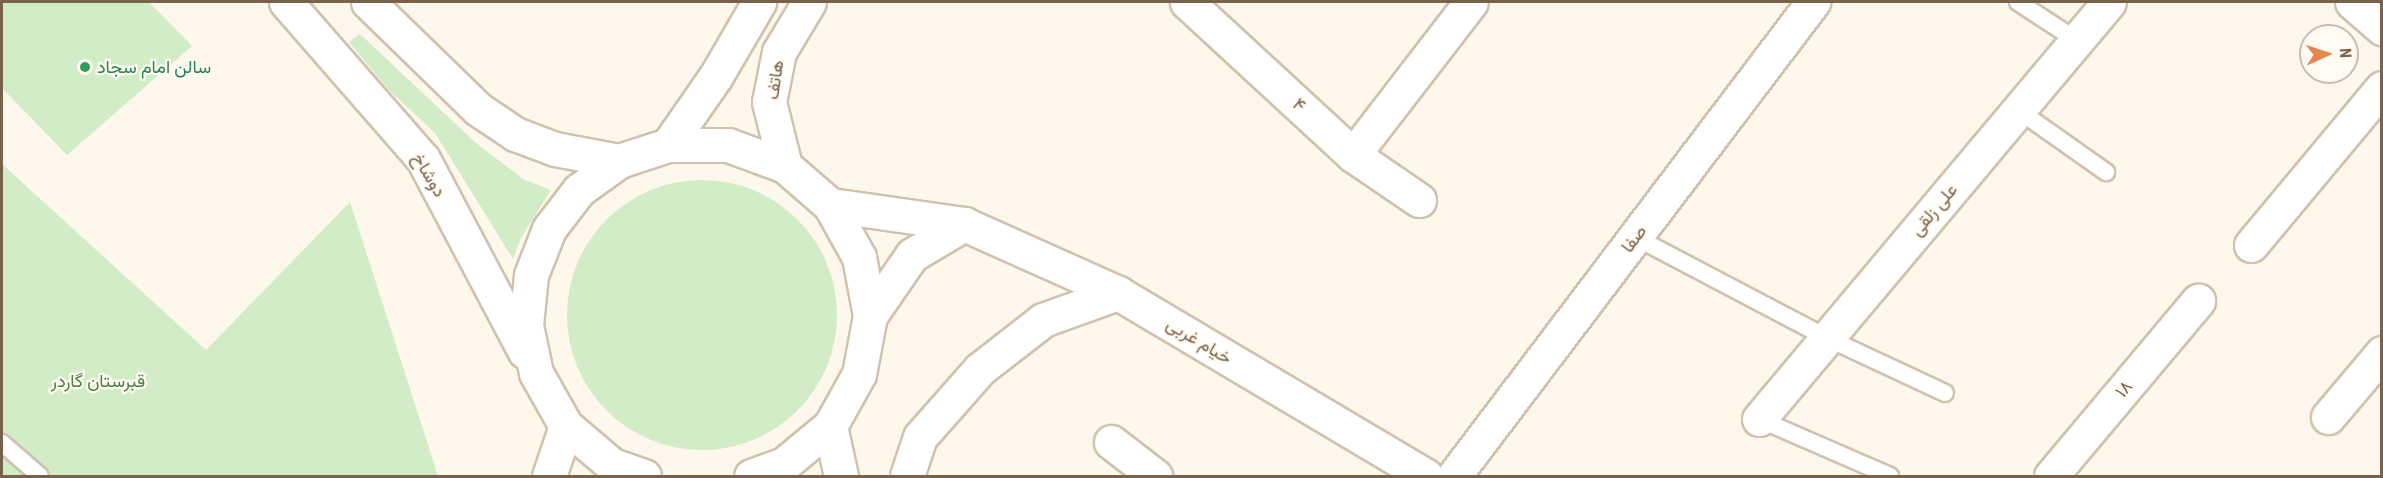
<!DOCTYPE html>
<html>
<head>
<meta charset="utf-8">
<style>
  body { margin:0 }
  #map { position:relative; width:2383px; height:478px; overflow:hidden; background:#fdf8eb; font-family:"Roboto Condensed",Vazirmatn,sans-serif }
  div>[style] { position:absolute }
  .green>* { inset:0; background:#d2ecc8 }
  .round { border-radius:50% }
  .roads { filter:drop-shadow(2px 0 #d0c2af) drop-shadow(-2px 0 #d0c2af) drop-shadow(0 2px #d0c2af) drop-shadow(0 -2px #d0c2af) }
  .lane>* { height:16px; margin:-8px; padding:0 8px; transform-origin:8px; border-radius:8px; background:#fff }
  .street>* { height:33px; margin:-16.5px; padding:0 16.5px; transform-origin:16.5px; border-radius:16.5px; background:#fff }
  .secondary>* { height:33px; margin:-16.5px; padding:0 16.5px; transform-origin:16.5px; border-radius:16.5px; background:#fff }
  .dots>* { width:16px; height:16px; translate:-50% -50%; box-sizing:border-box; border:3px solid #fffbf2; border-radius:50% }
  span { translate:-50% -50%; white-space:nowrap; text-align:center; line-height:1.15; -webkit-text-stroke:4.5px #fffbf2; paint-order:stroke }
  .leisure-label { font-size:18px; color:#27864d }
  .left { translate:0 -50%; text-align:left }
  .street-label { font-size:18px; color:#79624c }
  .park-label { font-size:18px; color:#4e7f43 }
  .frame { position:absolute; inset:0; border:3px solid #79624c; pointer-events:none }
  .north { position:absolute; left:2299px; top:24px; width:60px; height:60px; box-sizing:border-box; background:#fffbf2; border:2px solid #c9beb0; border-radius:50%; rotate:87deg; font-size:16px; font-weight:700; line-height:24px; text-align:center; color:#79624c }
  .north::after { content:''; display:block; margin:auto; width:21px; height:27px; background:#e78550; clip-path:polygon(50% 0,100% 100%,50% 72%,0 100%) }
</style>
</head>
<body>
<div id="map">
  <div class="green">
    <i style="clip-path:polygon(2px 2px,149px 2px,192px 46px,67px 155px,2px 88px)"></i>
    <i style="clip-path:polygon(360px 34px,476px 143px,523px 179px,551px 190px,521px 238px,513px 259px,435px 133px,389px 90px,349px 42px)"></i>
    <i style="clip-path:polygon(2px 164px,206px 350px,350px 202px,438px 476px,2px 476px)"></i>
    <i class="round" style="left:567px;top:180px;width:270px;height:270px"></i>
  </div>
  <div class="roads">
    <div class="lane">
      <i style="left:2018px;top:2px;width:69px;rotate:33.2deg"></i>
      <i style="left:2018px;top:110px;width:108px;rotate:35.2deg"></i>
      <i style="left:1635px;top:237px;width:217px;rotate:27.7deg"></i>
      <i style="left:1827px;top:338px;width:130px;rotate:25deg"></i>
      <i style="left:1759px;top:419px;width:143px;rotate:23.5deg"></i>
      <i style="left:2px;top:443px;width:50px;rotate:41deg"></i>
    </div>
    <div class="street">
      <i style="left:1187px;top:2px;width:226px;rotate:42.7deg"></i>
      <i style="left:1353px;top:155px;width:80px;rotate:34.3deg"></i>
      <i style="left:1353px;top:155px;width:193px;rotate:-52.4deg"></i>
      <i style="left:2251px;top:245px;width:204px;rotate:-50.2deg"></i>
      <i style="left:2328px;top:417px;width:84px;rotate:-49.8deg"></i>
      <i style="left:1759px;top:419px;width:544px;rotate:-49.99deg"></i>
      <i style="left:1111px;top:442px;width:56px;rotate:37.7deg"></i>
      <i style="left:907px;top:476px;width:41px;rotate:-71.6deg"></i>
      <i style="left:920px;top:437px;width:91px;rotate:-48.6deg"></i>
      <i style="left:980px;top:369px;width:80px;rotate:-37.9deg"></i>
      <i style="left:1043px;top:320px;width:80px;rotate:-19.8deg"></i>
      <i style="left:1454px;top:476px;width:595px;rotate:-52.86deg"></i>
      <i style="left:2051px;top:476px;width:229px;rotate:-50deg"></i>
    </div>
    <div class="secondary">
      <i style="left:286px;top:2px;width:208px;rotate:48.9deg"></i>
      <i style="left:423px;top:159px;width:218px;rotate:62.1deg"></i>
      <i style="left:368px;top:2px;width:153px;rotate:44.2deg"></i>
      <i style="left:478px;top:109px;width:45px;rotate:34deg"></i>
      <i style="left:515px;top:134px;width:43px;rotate:20.6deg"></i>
      <i style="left:555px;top:149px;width:65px;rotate:10.6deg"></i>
      <i style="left:2352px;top:2px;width:40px;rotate:41deg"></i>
      <i style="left:668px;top:145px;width:84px;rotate:-55.2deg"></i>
      <i style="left:716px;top:76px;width:86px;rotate:-59.8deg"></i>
      <i style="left:785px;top:166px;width:66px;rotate:-104deg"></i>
      <i style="left:769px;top:102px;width:51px;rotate:-78.7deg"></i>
      <i style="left:779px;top:52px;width:58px;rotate:-59deg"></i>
      <i style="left:830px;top:205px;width:135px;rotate:8.1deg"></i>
      <i style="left:964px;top:224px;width:169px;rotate:24.1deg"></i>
      <i style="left:1118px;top:293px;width:358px;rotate:30.7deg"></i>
      <i style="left:870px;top:316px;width:74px;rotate:-55.5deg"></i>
      <i style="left:912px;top:255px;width:61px;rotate:-30.8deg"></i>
      <i style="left:830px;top:426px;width:51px;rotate:77.6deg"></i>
      <i style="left:549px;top:476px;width:53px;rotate:-71.2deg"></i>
      <i style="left:644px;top:476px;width:34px;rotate:-161deg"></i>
      <i style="left:612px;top:465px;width:60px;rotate:-139.7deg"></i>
      <i style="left:566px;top:426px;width:61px;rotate:-119.5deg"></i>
      <i style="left:536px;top:373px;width:49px;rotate:-101.8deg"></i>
      <i style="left:526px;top:325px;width:50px;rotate:-84.3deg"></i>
      <i style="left:531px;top:275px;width:49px;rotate:-68.6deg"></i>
      <i style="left:549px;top:229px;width:49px;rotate:-52.4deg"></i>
      <i style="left:579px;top:190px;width:49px;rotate:-35.9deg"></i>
      <i style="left:619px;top:161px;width:52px;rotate:-18.1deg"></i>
      <i style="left:668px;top:145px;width:60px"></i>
      <i style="left:728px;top:145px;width:61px;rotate:20.2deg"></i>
      <i style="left:785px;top:166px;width:60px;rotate:40.9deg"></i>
      <i style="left:830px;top:205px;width:60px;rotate:60.9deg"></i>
      <i style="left:859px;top:257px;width:60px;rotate:79.4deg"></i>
      <i style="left:870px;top:316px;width:59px;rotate:100.7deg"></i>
      <i style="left:859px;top:374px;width:60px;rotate:119.1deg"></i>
      <i style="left:830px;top:426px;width:60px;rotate:140.4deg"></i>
      <i style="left:784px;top:464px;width:35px;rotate:160deg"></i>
    </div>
  </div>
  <div class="dots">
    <i style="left:85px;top:67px;background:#2e9e5b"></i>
  </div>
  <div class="leisure-label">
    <span class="left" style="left:97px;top:67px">سالن امام سجاد</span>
  </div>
  <div class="street-label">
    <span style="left:775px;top:80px;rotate:-82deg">هاتف</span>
    <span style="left:1299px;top:105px;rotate:43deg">۴</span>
    <span style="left:429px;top:175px;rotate:59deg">دوشاخ</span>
    <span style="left:1934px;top:210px;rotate:-50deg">علی زلقی</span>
    <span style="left:1634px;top:239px;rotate:-53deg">صفا</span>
    <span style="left:1199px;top:341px;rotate:31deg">خیام غربی</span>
    <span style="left:2124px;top:389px;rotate:-50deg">۱۸</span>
  </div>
  <div class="park-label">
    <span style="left:98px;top:381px">قبرستان گاردر</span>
  </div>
  <div class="frame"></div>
  <div class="north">N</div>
</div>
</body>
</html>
